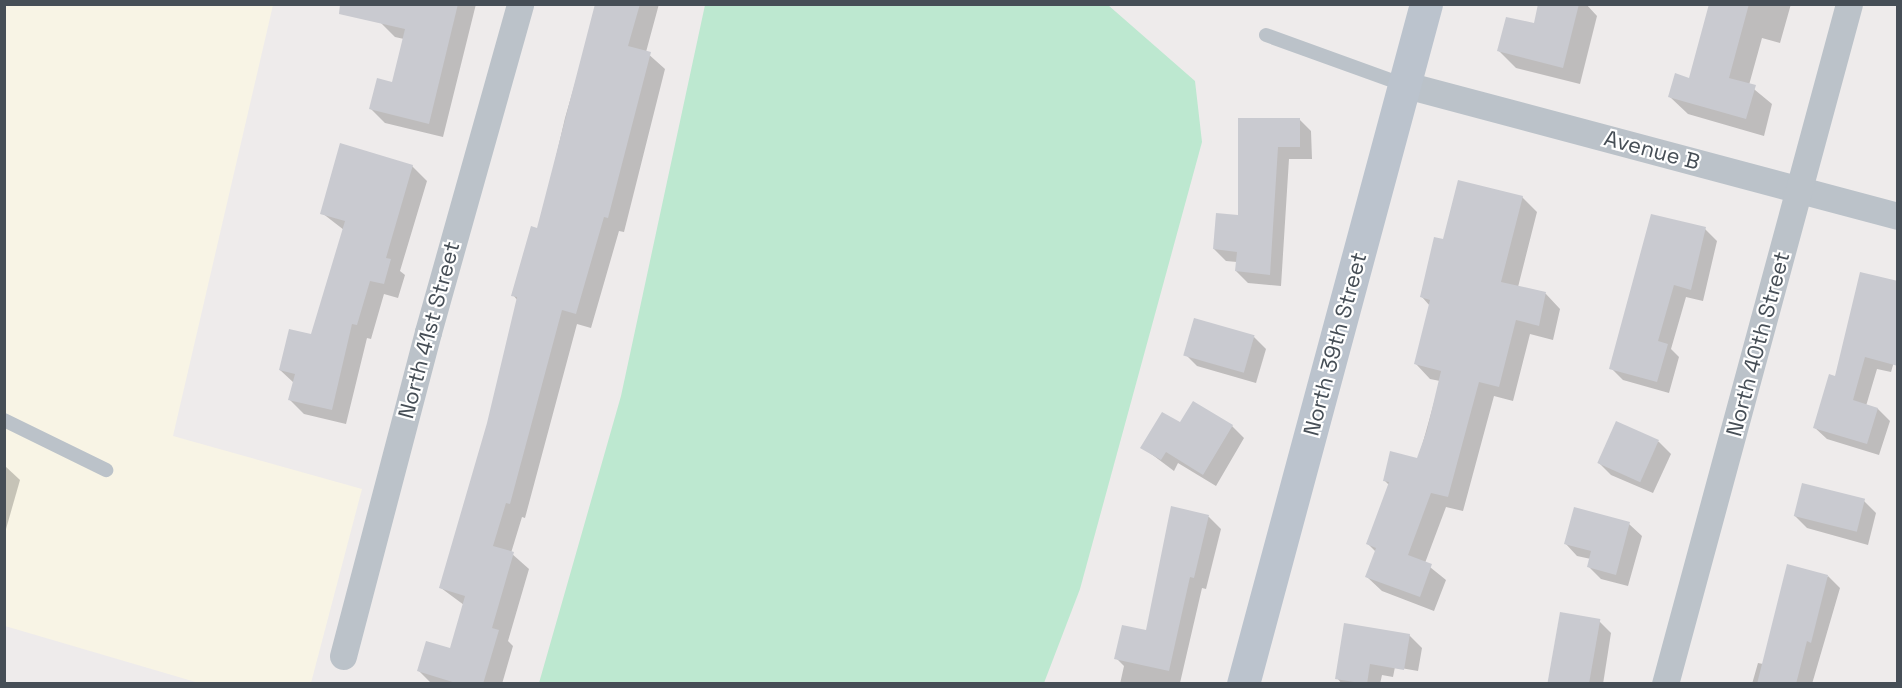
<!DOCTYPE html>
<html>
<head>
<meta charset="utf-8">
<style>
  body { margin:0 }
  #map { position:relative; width:1902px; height:688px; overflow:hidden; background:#eeebeb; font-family:"Space Grotesk",sans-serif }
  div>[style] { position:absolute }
  .commercial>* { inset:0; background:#f8f4e5 }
  .green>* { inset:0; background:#bde8d0 }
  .shadow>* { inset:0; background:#0003 }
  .building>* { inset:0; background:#c9cad0; transform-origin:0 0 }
  .lane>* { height:14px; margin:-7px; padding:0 7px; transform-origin:7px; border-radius:7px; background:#bbc2c9 }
  .street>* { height:27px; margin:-13.5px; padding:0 13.5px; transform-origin:13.5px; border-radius:13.5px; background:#bbc2c9 }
  .secondary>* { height:33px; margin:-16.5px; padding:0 16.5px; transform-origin:16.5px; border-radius:16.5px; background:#bbc3cd }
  span { translate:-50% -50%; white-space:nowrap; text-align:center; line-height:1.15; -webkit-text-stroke:4.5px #fff; paint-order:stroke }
  .street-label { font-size:22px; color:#464e56 }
  .frame { position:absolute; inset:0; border:6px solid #464e56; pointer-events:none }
</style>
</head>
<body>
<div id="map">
  <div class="commercial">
    <i style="clip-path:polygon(4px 5px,273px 5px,173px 436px,362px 489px,311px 683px,199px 683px,5px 626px)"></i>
  </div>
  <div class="green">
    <i style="clip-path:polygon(705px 5px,1108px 5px,1195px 81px,1202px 142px,1080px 589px,1044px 683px,539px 683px,621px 396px)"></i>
  </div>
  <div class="shadow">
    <i style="clip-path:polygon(385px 4px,476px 4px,443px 137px,385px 123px,371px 109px,393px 83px,404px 39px,395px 37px,381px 23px)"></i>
    <i style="clip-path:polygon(598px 4px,659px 4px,646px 52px,665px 69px,624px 232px,619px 231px,591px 328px,577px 324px,525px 518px,522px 517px,511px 553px,529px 569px,508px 641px,513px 646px,502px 684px,432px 684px,418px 670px,451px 650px,464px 605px,441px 588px,489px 423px,518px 301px,513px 295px,539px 230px,565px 118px)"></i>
    <i style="clip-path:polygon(1540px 4px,1586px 4px,1597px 16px,1580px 84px,1516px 68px,1499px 51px,1535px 25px)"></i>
    <i style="clip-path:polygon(1711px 4px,1791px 4px,1780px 43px,1762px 38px,1749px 85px,1772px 104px,1764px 136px,1688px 114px,1670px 97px,1690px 79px)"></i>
    <i style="clip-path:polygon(1240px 119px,1299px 119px,1311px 131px,1312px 159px,1289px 159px,1281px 286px,1248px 283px,1236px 271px,1237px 262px,1226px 261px,1214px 249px,1240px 217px)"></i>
    <i style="clip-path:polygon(412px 166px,427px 181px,400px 271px,405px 275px,398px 298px,384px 294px,371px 339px,367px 338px,346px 424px,304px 414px,290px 400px,294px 383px,280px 370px,312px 336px,344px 230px,322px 213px)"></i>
    <i style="clip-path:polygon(1522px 197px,1537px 212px,1518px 287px,1546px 294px,1560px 309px,1553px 340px,1530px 334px,1513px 401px,1494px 396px,1463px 511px,1446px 507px,1425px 563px,1446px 580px,1434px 611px,1382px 591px,1367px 577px,1376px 552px,1368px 544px,1390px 486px,1384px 480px,1418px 460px,1440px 381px,1430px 379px,1416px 364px,1430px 306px,1422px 297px,1445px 241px)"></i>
    <i style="clip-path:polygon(1705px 229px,1717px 241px,1703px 301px,1686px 297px,1671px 349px,1679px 357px,1669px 393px,1623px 380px,1611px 368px)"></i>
    <i style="clip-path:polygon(1861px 274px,1898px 348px,1891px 372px,1877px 369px,1866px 406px,1878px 409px,1890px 421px,1879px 455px,1827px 439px,1814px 427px,1836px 378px)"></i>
    <i style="clip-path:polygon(1254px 337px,1266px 349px,1256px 383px,1197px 366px,1185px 354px)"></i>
    <i style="clip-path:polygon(1617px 423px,1659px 442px,1671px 454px,1653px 493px,1611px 475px,1599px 463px)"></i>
    <i style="clip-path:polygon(1181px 425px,1232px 426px,1244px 438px,1216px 486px,1178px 463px,1174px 471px,1142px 447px)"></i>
    <i style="clip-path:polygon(4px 465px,20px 480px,4px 536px)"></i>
    <i style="clip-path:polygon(1864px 501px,1876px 513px,1868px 545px,1807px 528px,1795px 516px)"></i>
    <i style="clip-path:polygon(1172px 508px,1209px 517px,1221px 529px,1206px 589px,1202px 588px,1180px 683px,1120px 684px,1124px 666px,1116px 658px,1147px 632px)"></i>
    <i style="clip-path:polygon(1629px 524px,1642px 536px,1628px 586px,1601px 579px,1589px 567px,1591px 559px,1577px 556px,1565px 543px)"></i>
    <i style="clip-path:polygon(1828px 576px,1840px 588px,1812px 684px,1752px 684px,1758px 663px,1763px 664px)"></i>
    <i style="clip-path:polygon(1599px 621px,1611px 633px,1603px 684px,1550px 684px)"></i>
    <i style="clip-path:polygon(1409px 635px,1422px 648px,1418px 671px,1395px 667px,1393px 677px,1382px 675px,1380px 684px,1342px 684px,1337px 678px)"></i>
  </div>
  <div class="building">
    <i style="clip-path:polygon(340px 4px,458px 4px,429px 124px,369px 109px,377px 78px,392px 82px,405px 29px,339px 14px)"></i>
    <i style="clip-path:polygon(595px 4px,640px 4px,628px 46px,651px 52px,608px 218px,604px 217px,576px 314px,562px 310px,510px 504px,506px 503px,493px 546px,514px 552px,492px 628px,499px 630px,483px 684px,459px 684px,417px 671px,426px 641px,450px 648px,465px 596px,439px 588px,487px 423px,517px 297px,511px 296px,531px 226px,537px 228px)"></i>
    <i style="clip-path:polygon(1538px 4px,1579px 4px,1563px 68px,1497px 51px,1506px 17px,1534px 23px)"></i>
    <i style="clip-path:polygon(1709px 4px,1749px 4px,1729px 78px,1756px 85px,1746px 119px,1668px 97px,1675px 73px,1689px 78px)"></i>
    <i style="clip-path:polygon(1238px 118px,1300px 118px,1300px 147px,1278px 147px,1270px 275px,1235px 271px,1237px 252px,1213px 249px,1216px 213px,1238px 215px)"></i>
    <i style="clip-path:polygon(340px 143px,413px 165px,386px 258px,391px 259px,384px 284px,370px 281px,357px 325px,352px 324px,332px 410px,288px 400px,295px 374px,279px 370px,289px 329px,311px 334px,345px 221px,320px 214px)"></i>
    <i style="clip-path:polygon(1458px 180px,1523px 196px,1501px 282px,1546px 292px,1539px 326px,1516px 320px,1499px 387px,1479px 382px,1448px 497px,1431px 493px,1408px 555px,1432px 564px,1420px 597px,1365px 577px,1376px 548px,1366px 544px,1389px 482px,1383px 481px,1390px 451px,1417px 458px,1427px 430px,1441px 371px,1414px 364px,1430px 300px,1420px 297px,1434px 237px,1443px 239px)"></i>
    <i style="clip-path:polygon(1651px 214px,1706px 227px,1691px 290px,1674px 285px,1658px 341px,1668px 344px,1657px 382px,1609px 369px)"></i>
    <i style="clip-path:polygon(1860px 272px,1898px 281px,1898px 366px,1865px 357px,1853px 400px,1878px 408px,1867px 444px,1813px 428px,1829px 374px,1835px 376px)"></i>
    <i style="left:1194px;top:318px;width:63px;height:39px;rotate:16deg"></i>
    <i style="clip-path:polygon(1193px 401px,1233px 425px,1203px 475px,1166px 452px,1161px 460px,1140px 448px,1162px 412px,1180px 422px)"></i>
    <i style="left:1616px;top:421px;width:47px;height:46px;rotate:24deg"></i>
    <i style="left:1802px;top:483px;width:65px;height:34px;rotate:14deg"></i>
    <i style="clip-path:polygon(1171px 506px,1209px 515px,1194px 578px,1190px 577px,1169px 671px,1114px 659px,1122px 625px,1146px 630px)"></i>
    <i style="clip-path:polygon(1574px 507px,1630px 522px,1616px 575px,1587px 567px,1591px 551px,1564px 544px)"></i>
    <i style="clip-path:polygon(1787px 564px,1828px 575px,1811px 643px,1807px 641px,1796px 684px,1757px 684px)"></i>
    <i style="left:1560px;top:612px;width:41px;height:73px;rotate:10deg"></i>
    <i style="clip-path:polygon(1344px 623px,1410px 634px,1404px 670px,1370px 664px,1367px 684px,1335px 679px)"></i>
  </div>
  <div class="lane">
    <i style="left:1266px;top:35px;width:147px;rotate:19.9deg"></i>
    <i style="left:4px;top:420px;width:114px;rotate:26.1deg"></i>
  </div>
  <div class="street">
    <i style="left:1406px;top:85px;width:509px;rotate:14.91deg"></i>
    <i style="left:343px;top:656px;width:335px;rotate:-75.3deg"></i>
    <i style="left:428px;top:332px;width:341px;rotate:-74.3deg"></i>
    <i style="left:1665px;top:684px;width:704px;rotate:-74.86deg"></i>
  </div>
  <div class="secondary">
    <i style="left:1243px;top:684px;width:704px;rotate:-74.94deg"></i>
  </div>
  <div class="street-label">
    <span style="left:1652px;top:150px;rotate:15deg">Avenue B</span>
    <span style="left:429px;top:330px;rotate:-75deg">North 41st Street</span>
    <span style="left:1335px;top:344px;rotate:-75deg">North 39th Street</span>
    <span style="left:1758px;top:344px;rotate:-75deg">North 40th Street</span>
  </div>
  <div class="frame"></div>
</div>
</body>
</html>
